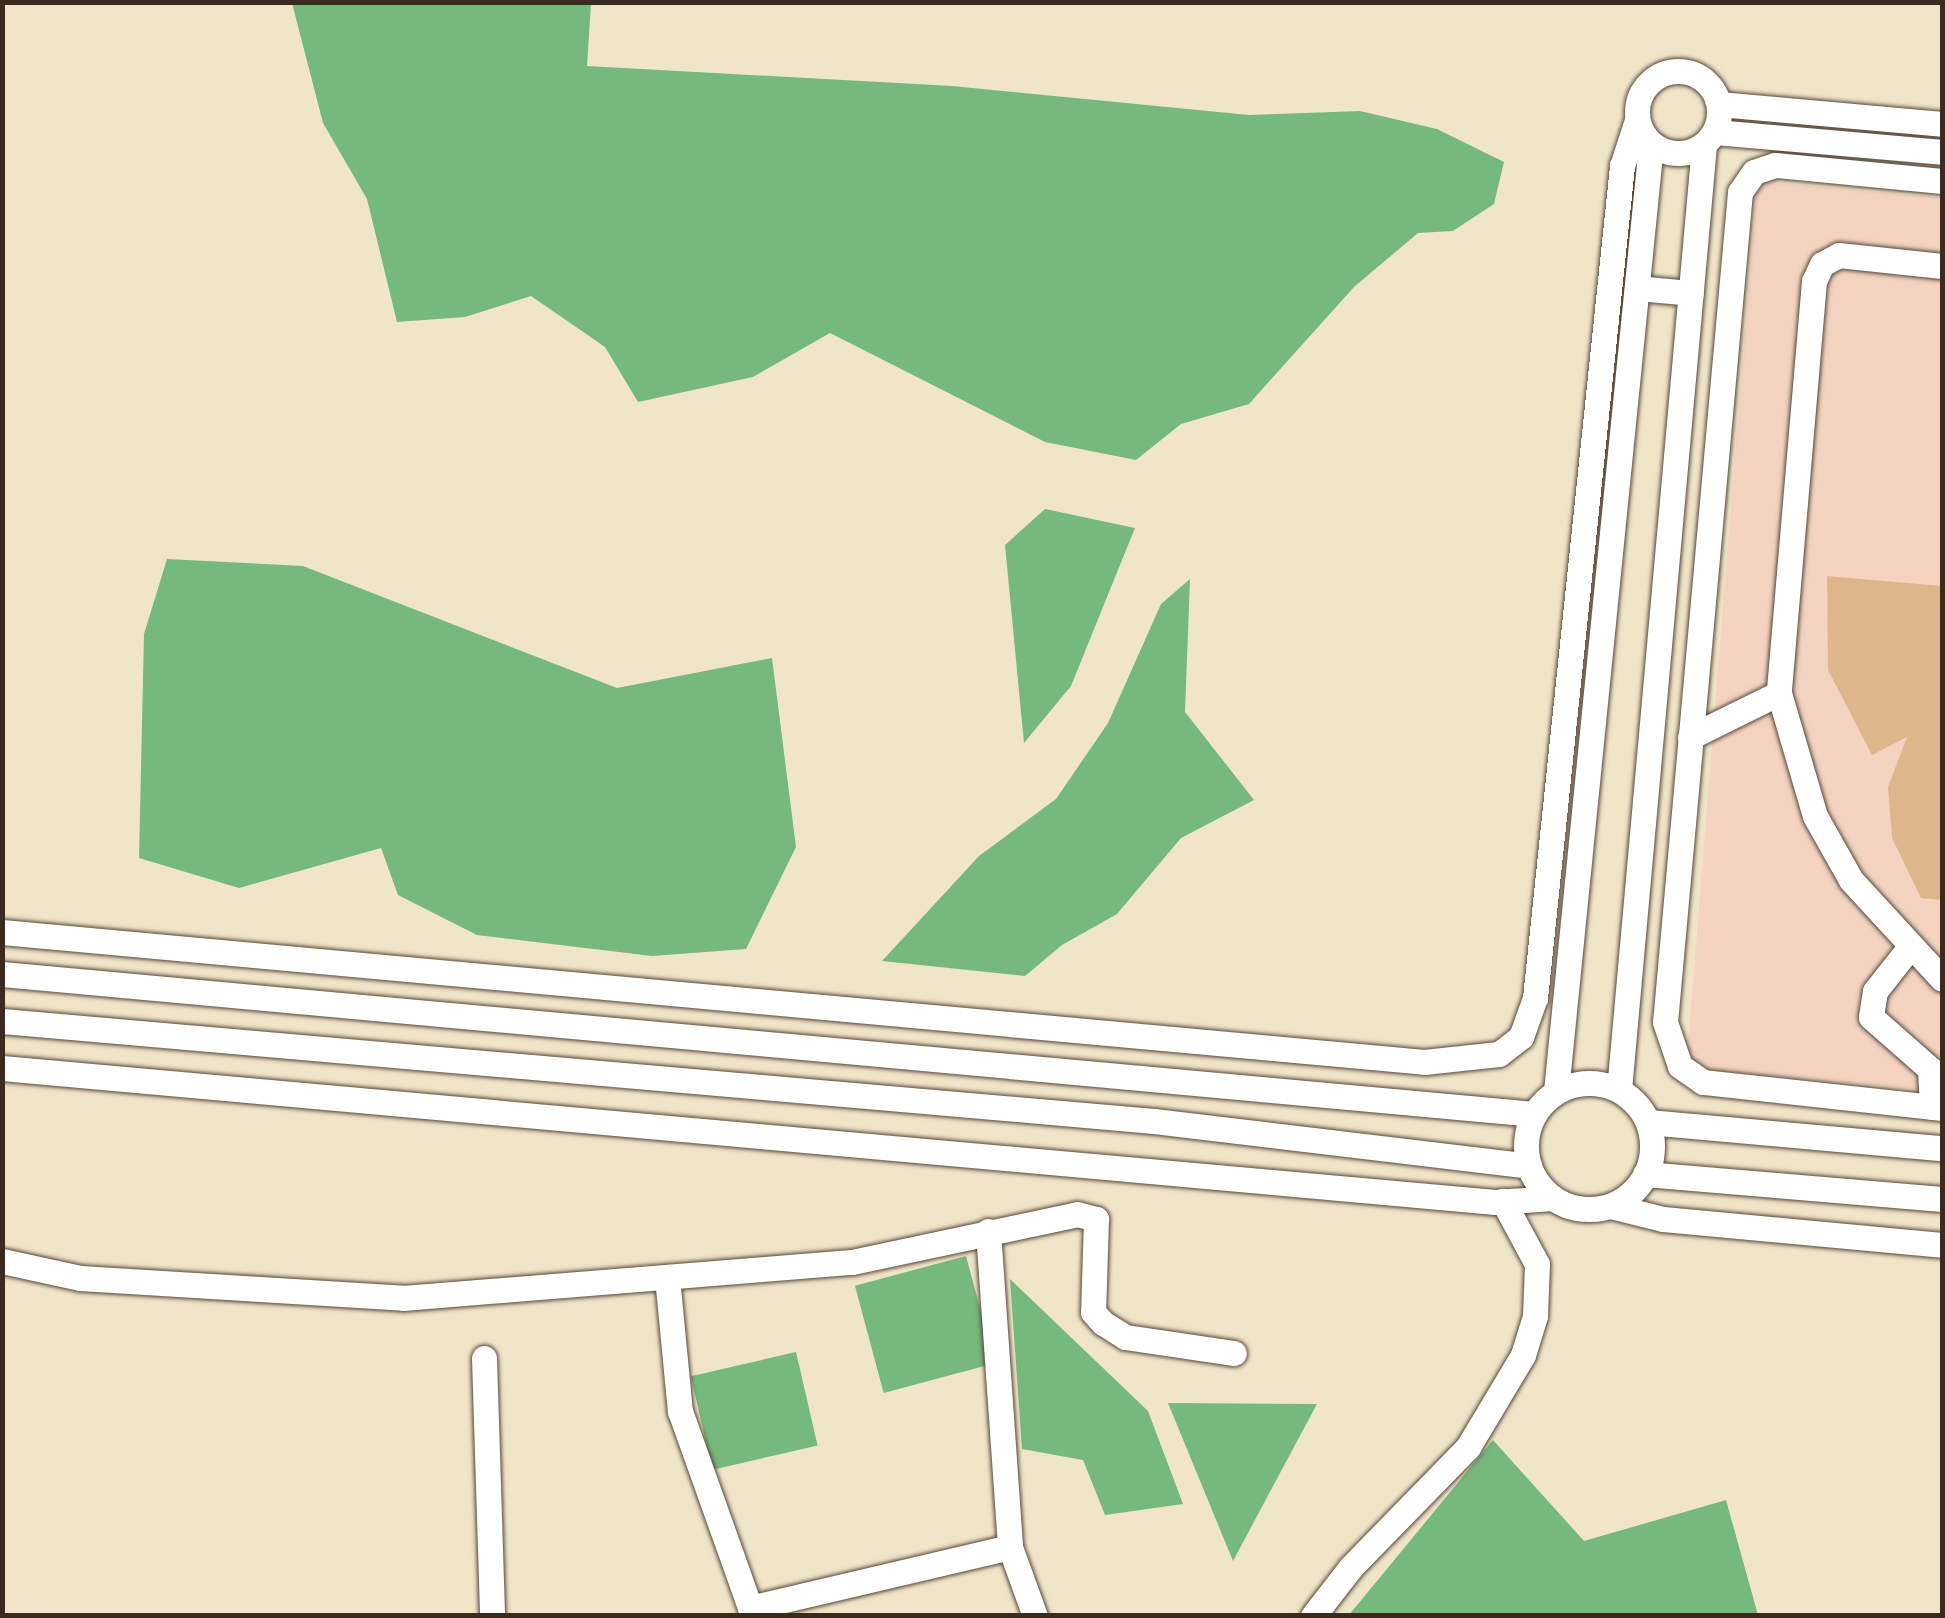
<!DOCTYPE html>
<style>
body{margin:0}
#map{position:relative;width:1945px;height:1618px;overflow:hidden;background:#f1e5c8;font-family:"Architects Daughter",sans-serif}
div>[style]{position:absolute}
.built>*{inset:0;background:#f4d3c1}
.forest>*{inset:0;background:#76b97c;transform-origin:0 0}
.building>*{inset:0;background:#ddb68c}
.roads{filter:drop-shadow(0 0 2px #564638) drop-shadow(0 0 2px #564638)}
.minor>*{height:25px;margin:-12.5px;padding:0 12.5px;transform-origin:12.5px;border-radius:12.5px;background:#fff}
.minor>.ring{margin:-12.5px;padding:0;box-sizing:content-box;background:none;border:25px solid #fff;border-radius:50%}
span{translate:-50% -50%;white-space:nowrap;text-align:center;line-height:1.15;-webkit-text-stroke:8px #fcf5e5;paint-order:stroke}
.frame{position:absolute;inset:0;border:5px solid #3b2a1e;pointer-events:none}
</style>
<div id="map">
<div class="built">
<div style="clip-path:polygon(1757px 181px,1942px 198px,1942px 1091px,1686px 1069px)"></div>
</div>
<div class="forest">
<div style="clip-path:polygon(292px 3px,591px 3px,587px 66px,952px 86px,1249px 115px,1360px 111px,1437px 129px,1504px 162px,1494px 204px,1453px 231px,1418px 233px,1354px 287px,1249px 404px,1181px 424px,1136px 460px,1045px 442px,830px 333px,753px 377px,638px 402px,605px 347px,531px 296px,465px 317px,397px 322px,367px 199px,323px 123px)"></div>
<div style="clip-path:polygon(1045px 509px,1135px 528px,1071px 686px,1024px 743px,1005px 545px)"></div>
<div style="clip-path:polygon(167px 559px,303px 566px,617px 688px,772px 658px,796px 847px,746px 949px,652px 956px,477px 935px,398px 895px,381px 848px,239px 888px,139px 858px,144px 634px)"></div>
<div style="clip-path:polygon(1190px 579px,1185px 712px,1254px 800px,1181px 838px,1117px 914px,1062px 945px,1025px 976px,882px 961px,979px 856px,1056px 799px,1108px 723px,1161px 604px)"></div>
<div style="left:966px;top:1256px;width:111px;height:115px;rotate:75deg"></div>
<div style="clip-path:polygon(1010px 1279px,1148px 1411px,1183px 1504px,1105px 1515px,1083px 1460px,1022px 1449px)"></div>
<div style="left:796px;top:1352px;width:96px;height:108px;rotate:77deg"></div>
<div style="clip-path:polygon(1168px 1403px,1317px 1404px,1233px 1561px)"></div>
<div style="clip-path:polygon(1493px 1440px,1584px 1541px,1726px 1500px,1758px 1615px,1349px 1615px)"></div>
</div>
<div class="building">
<div style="clip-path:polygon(1827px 576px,1942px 586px,1942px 900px,1921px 898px,1892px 838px,1888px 787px,1907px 737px,1872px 755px,1828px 670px)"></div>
</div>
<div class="roads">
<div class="minor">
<div class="ring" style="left:1637px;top:71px;width:57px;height:57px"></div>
<div style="left:1719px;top:104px;width:224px;rotate:5.1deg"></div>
<div style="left:1715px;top:132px;width:228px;rotate:5deg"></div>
<div style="left:1942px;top:181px;width:168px;rotate:-174.5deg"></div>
<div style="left:1775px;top:165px;width:22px;rotate:162deg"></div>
<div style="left:1754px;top:172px;width:24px;rotate:125deg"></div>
<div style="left:1740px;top:192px;width:833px;rotate:95.16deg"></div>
<div style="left:1665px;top:1022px;width:46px;rotate:71.2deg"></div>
<div style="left:1680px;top:1066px;width:28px;rotate:35deg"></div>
<div style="left:1703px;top:1082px;width:240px;rotate:6.2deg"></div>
<div style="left:1942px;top:266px;width:104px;rotate:-173.9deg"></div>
<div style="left:1839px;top:255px;width:19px;rotate:152deg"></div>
<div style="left:1822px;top:264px;width:19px;rotate:115deg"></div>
<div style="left:1814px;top:281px;width:413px;rotate:94.9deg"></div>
<div style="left:1779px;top:693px;width:128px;rotate:73.7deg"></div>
<div style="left:1815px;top:816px;width:73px;rotate:60.6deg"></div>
<div style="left:1851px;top:880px;width:134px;rotate:47.4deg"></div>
<div style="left:1637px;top:288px;width:54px;rotate:5.3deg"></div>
<div style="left:1690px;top:737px;width:99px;rotate:-26.3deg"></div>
<div style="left:2px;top:932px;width:1428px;rotate:5.22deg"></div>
<div style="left:1424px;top:1062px;width:75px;rotate:-6.1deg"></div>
<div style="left:1499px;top:1054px;width:28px;rotate:-38deg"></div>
<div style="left:1521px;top:1037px;width:41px;rotate:-70.3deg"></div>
<div style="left:1535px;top:998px;width:837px;rotate:-84.03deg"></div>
<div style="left:1622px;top:166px;width:48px;rotate:-71.9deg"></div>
<div style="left:1909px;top:948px;width:55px;rotate:128.3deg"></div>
<div style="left:1875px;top:991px;width:26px;rotate:99deg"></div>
<div style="left:1871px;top:1017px;width:79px;rotate:41.4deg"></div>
<div style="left:1930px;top:1069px;width:38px;rotate:87deg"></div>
<div style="left:2px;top:974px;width:1539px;rotate:5.22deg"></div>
<div style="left:2px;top:1021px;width:1156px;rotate:4.96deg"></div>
<div style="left:1154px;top:1121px;width:378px;rotate:6.8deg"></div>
<div style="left:2px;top:1068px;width:1499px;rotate:5.13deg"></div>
<div style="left:1495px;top:1202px;width:58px;rotate:-3.9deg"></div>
<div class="ring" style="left:1526px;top:1083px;width:101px;height:101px"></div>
<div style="left:1619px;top:1090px;width:949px;rotate:-84.86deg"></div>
<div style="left:1556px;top:1091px;width:952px;rotate:-84.27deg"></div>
<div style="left:1648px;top:1122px;width:295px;rotate:5.1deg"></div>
<div style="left:1645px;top:1174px;width:298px;rotate:4.8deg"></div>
<div style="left:1611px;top:1206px;width:54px;rotate:14deg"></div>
<div style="left:1663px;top:1219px;width:280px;rotate:5.3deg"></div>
<div style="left:988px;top:1231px;width:317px;rotate:86deg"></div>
<div style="left:2px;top:1261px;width:80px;rotate:12.3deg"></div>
<div style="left:80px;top:1278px;width:324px;rotate:3.5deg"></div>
<div style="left:403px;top:1298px;width:450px;rotate:-4.6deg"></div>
<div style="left:852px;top:1262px;width:230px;rotate:-12deg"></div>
<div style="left:1077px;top:1214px;width:20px;rotate:15deg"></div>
<div style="left:1096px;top:1219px;width:93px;rotate:91.8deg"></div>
<div style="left:1093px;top:1312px;width:15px;rotate:48deg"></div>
<div style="left:1103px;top:1323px;width:26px;rotate:32deg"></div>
<div style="left:1125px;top:1337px;width:110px;rotate:8.4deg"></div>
<div style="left:667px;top:1277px;width:135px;rotate:84.5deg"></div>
<div style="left:680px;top:1411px;width:209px;rotate:70.4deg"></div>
<div style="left:750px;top:1608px;width:267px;rotate:-13.2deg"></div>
<div style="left:1010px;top:1547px;width:73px;rotate:70.1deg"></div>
<div style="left:484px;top:1358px;width:258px;rotate:88.2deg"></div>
<div style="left:1313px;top:1616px;width:62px;rotate:-52.2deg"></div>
<div style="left:1351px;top:1567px;width:168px;rotate:-45.7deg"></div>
<div style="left:1468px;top:1447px;width:107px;rotate:-59.1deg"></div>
<div style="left:1523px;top:1355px;width:41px;rotate:-72.9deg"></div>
<div style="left:1535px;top:1316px;width:52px;rotate:-87.8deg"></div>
<div style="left:1537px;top:1264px;width:72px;rotate:-118.4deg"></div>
</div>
</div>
<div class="frame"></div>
</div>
